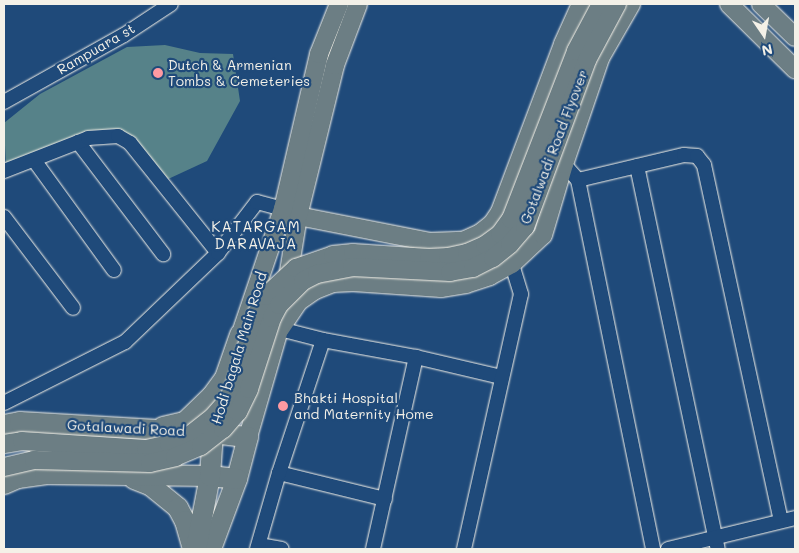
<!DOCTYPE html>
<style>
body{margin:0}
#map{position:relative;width:799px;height:553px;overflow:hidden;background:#1f4a7a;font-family:Mali,sans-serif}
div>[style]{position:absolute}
.green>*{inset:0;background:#568289}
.roads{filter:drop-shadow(0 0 1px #f4f1e8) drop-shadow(0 0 1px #f4f1e8)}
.minor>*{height:14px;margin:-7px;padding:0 7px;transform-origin:7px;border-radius:7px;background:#1f4a7a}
.major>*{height:18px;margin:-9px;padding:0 9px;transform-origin:9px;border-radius:9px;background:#6c7e84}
.highway>*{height:20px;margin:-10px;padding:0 10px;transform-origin:10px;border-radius:10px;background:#6c7e84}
.bridges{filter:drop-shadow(0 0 1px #f4f1e8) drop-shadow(0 0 1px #f4f1e8)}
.major-bridge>*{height:18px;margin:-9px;padding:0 9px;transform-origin:9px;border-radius:9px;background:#6c7e84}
.dots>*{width:14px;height:14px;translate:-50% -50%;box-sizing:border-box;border:2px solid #1f4a7a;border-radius:50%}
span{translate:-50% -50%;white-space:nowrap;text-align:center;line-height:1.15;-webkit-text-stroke:4.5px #1f4a7a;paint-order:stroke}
.street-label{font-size:14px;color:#f4f1e8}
.poi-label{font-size:14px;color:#f4f1e8}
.left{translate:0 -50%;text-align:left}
.neighbourhood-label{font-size:15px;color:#f4f1e8;letter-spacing:1px}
.frame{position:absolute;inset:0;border:5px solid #f4f1e8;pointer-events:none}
.north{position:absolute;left:739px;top:10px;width:50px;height:50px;-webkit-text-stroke:4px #1f4a7a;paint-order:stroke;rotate:168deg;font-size:14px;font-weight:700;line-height:20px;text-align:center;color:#f4f1e8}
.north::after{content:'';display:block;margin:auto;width:18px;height:22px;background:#f4f1e8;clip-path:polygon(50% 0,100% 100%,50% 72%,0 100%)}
</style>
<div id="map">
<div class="green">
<div style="clip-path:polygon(165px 45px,200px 53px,233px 54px,240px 101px,207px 161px,166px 180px,119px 133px,6px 168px,4px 123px,40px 94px,127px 47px)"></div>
</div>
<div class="roads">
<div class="minor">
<div style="left:4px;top:102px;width:137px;rotate:-29.2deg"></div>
<div style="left:124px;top:35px;width:56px;rotate:-33.4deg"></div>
<div style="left:78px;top:142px;width:141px;rotate:52.8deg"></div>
<div style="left:34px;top:160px;width:136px;rotate:54deg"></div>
<div style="left:564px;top:164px;width:21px;rotate:49deg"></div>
<div style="left:578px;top:180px;width:377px;rotate:78.5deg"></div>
<div style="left:637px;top:166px;width:391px;rotate:78.1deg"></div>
<div style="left:4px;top:171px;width:90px;rotate:-21.4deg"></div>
<div style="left:88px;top:138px;width:30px;rotate:-4deg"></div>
<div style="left:118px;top:136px;width:14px;rotate:30deg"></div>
<div style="left:130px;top:143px;width:141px;rotate:51.3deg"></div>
<div style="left:578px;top:180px;width:109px;rotate:-13.3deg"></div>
<div style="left:684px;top:155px;width:13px;rotate:4deg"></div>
<div style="left:697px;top:156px;width:11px;rotate:52deg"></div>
<div style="left:704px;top:165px;width:364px;rotate:77.8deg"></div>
<div style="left:4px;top:217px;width:114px;rotate:52.8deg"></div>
<div style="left:280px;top:329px;width:44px;rotate:14.3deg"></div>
<div style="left:323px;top:340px;width:95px;rotate:10.4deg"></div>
<div style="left:416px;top:357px;width:87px;rotate:13.2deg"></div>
<div style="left:4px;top:403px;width:136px;rotate:-26.8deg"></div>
<div style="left:125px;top:342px;width:129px;rotate:-43.7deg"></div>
<div style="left:218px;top:253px;width:64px;rotate:-52.6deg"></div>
<div style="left:257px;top:202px;width:27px;rotate:15deg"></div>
<div style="left:279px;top:473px;width:109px;rotate:13.8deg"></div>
<div style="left:259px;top:545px;width:23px;rotate:10deg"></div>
<div style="left:257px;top:549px;width:79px;rotate:-73.9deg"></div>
<div style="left:279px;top:473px;width:140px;rotate:-71.7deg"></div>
<div style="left:373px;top:549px;width:197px;rotate:-77.4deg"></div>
<div style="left:464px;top:549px;width:261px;rotate:-77.4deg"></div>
<div style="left:521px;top:294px;width:31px;rotate:-107deg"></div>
<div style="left:512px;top:264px;width:9px;rotate:-126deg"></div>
<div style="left:668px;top:549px;width:131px;rotate:-13.7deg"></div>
</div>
<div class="major">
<div style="left:729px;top:4px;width:93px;rotate:44.6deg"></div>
<div style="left:761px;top:4px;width:47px;rotate:44.1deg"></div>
<div style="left:283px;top:209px;width:17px;rotate:25deg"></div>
<div style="left:298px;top:216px;width:135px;rotate:11.1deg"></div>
<div style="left:430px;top:242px;width:33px;rotate:-2deg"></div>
<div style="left:463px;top:241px;width:17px;rotate:-24deg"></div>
<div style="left:479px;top:234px;width:16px;rotate:-38deg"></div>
<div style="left:492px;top:224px;width:14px;rotate:-56deg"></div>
<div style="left:500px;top:212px;width:179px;rotate:-69.4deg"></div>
<div style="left:563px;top:44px;width:44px;rotate:-65.8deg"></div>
<div style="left:287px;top:284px;width:69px;rotate:-80.8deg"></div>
<div style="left:298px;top:216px;width:155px;rotate:-76.2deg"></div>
<div style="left:335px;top:65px;width:65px;rotate:-69.3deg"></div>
<div style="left:280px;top:329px;width:32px;rotate:-56deg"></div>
<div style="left:298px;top:302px;width:21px;rotate:-35deg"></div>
<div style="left:315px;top:290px;width:19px;rotate:-21deg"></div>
<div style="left:333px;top:283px;width:20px;rotate:-3deg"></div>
<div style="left:353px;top:282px;width:88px;rotate:3.9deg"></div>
<div style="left:441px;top:288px;width:25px;rotate:-9deg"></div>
<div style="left:466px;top:284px;width:25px;rotate:-18deg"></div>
<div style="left:490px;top:276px;width:25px;rotate:-29deg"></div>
<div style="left:512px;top:264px;width:42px;rotate:-43.1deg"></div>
<div style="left:543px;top:235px;width:74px;rotate:-73.5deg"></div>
<div style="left:564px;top:164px;width:112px;rotate:-71.2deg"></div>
<div style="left:600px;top:58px;width:62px;rotate:-60.1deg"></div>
<div style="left:236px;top:348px;width:147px;rotate:-71.3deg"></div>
<div style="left:283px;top:209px;width:159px;rotate:-76.9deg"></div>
<div style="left:319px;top:54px;width:54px;rotate:-68.2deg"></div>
<div style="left:248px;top:437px;width:123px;rotate:-73.9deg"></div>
</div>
<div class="highway">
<div style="left:4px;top:425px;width:16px;rotate:-11deg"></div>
<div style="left:20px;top:422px;width:193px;rotate:3.3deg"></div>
<div style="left:213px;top:433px;width:35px;rotate:7deg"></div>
<div style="left:248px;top:437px;width:43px;rotate:104.7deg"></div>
<div style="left:237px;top:479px;width:75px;rotate:110.4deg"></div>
<div style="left:163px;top:427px;width:23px;rotate:-13deg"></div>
<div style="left:185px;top:422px;width:37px;rotate:-44deg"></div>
<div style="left:212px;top:396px;width:22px;rotate:-54deg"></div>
<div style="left:225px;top:378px;width:46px;rotate:-70.8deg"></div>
<div style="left:134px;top:479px;width:17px;rotate:21deg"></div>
<div style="left:150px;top:485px;width:36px;rotate:39deg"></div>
<div style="left:178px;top:508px;width:15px;rotate:62deg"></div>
<div style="left:185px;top:521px;width:29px;rotate:74deg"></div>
<div style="left:4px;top:484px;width:15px;rotate:-23deg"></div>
<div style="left:18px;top:478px;width:27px;rotate:-8deg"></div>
<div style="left:45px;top:474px;width:165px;rotate:0.7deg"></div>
<div style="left:210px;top:476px;width:27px;rotate:6deg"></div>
<div style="left:196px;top:549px;width:74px;rotate:-79.1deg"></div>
<div style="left:210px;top:476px;width:43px;rotate:-86deg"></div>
</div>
</div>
<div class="bridges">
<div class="major-bridge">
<div style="left:4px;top:444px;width:18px;rotate:-9deg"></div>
<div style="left:22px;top:441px;width:124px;rotate:3.7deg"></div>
<div style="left:146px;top:449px;width:24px;rotate:-12deg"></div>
<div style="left:169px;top:444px;width:23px;rotate:-23deg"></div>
<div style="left:190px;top:435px;width:29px;rotate:-38deg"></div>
<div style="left:213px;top:417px;width:23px;rotate:-49deg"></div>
<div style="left:228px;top:400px;width:20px;rotate:-66deg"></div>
<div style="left:236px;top:382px;width:72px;rotate:-73.1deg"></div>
<div style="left:257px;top:313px;width:19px;rotate:-62deg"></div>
<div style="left:266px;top:296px;width:41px;rotate:-43deg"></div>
<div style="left:296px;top:268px;width:39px;rotate:-19deg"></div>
<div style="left:333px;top:255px;width:20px;rotate:-6deg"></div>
<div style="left:353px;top:253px;width:76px;rotate:3.8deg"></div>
<div style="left:429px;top:258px;width:19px;rotate:-3deg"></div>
<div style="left:448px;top:257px;width:19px;rotate:-12deg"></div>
<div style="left:467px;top:253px;width:20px;rotate:-24deg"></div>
<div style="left:485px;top:245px;width:19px;rotate:-36deg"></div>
<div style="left:500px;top:234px;width:19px;rotate:-54deg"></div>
<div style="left:511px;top:219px;width:180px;rotate:-68.8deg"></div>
<div style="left:576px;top:51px;width:53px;rotate:-62deg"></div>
<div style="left:4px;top:467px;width:31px;rotate:-13deg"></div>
<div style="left:34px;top:460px;width:116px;rotate:1.5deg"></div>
<div style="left:150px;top:463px;width:26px;rotate:-13deg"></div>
<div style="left:175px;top:457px;width:28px;rotate:-23deg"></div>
<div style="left:201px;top:446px;width:28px;rotate:-38deg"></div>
<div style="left:223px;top:429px;width:23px;rotate:-49deg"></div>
<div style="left:238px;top:412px;width:25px;rotate:-64deg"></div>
<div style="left:249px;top:389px;width:75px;rotate:-72.1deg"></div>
<div style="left:272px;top:318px;width:15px;rotate:-62deg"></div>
<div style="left:279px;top:305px;width:34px;rotate:-45deg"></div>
<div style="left:303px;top:281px;width:16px;rotate:-27deg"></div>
<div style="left:317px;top:274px;width:36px;rotate:-11deg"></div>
<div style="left:352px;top:267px;width:98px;rotate:2.9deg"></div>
<div style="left:450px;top:272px;width:23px;rotate:-10deg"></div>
<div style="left:473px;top:268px;width:22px;rotate:-27deg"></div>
<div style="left:493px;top:258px;width:22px;rotate:-39deg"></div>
<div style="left:510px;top:244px;width:23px;rotate:-49deg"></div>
<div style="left:525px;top:227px;width:178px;rotate:-69.6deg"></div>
<div style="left:587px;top:60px;width:64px;rotate:-61.8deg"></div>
</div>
</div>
<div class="dots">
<div style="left:158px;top:73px;background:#ff9aa2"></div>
<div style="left:283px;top:406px;background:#ff9aa2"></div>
</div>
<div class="street-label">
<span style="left:96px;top:49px;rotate:-30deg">Rampuara st</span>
<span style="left:554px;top:147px;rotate:-69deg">Gotalwadi Road Flyover</span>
<span style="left:239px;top:348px;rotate:-73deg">Hodi bagala Main Road</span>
<span style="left:126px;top:428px;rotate:3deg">Gotalawadi Road</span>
</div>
<div class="poi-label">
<span class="left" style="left:168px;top:73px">Dutch &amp; Armenian<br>Tombs &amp; Cemeteries</span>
<span class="left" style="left:294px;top:406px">Bhakti Hospital<br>and Maternity Home</span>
</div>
<div class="neighbourhood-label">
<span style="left:256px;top:235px">KATARGAM<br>DARAVAJA</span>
</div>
<div class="frame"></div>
<div class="north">N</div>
</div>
